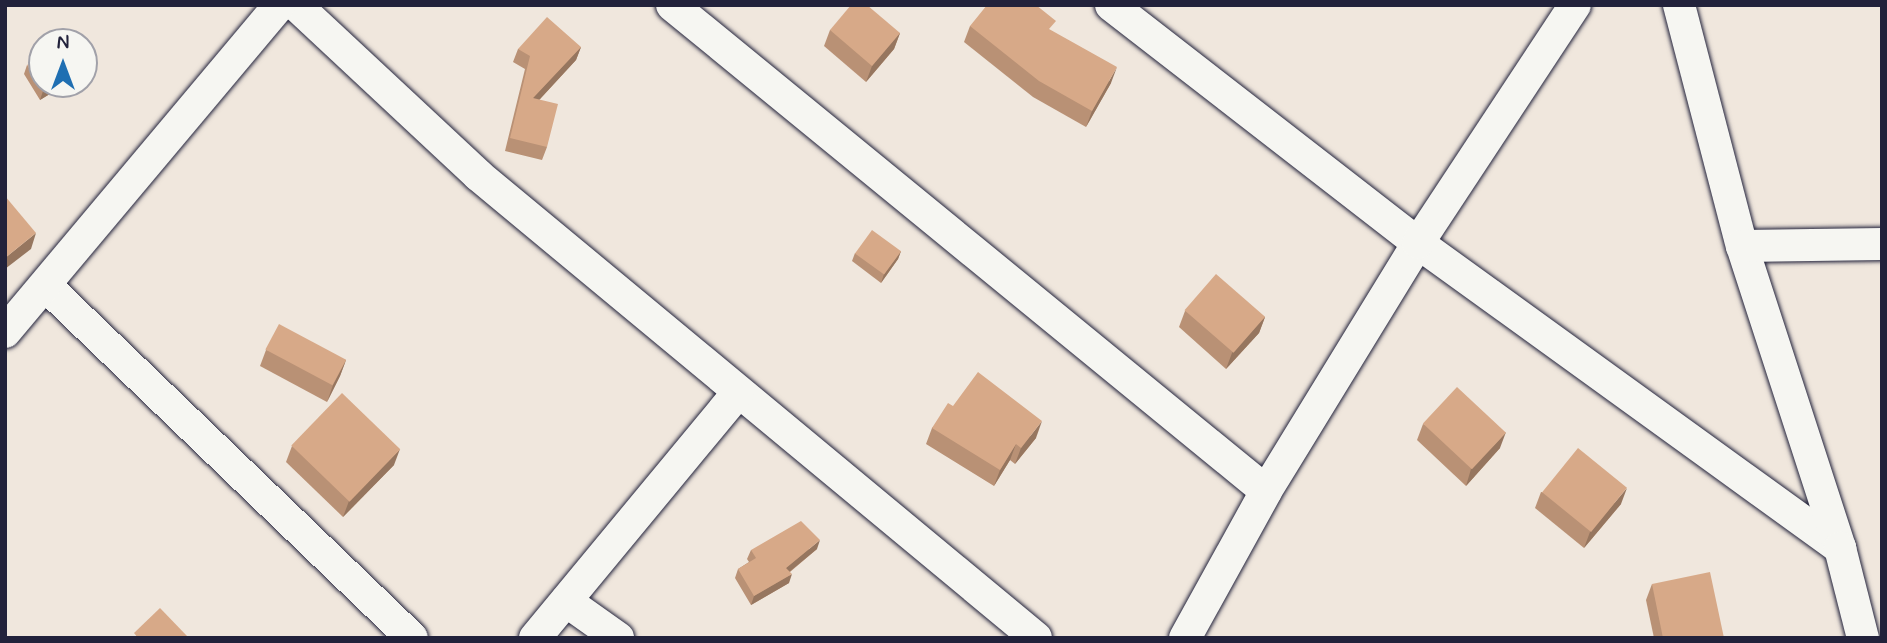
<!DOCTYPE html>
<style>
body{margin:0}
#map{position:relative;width:1887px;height:643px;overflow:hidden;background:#f0e7dd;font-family:Mynerve,sans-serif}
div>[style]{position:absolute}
.roads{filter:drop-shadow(0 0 2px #22223b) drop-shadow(0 0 2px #22223b)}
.minor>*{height:32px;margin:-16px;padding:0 16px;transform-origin:16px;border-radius:16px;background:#f6f6f2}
.wall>*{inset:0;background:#b99175}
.shaded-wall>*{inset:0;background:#96765f}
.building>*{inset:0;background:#d7a988;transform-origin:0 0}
span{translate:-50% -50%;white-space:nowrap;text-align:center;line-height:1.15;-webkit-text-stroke:5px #f6f6f2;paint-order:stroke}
.frame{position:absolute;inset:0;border:7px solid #22223b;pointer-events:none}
.north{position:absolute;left:28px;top:28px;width:70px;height:70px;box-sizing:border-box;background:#f6f6f2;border:2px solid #a1a1a9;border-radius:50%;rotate:0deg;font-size:19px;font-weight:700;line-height:28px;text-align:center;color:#22223b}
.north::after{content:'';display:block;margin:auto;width:24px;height:32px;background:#1f6fb2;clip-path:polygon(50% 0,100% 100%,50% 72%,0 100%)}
</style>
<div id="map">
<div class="roads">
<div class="minor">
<div style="left:296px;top:5px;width:249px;rotate:43deg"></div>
<div style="left:478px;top:175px;width:725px;rotate:39.68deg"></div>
<div style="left:672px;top:5px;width:767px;rotate:39.29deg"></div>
<div style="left:1111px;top:5px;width:388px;rotate:37.8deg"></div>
<div style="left:1418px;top:243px;width:521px;rotate:35.86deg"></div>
<div style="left:1679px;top:5px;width:249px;rotate:75.4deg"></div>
<div style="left:1742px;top:246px;width:318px;rotate:72deg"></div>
<div style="left:1840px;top:548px;width:93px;rotate:75.7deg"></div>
<div style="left:1742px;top:246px;width:140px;rotate:-0.8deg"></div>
<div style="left:45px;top:285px;width:509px;rotate:43.89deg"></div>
<div style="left:5px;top:332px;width:427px;rotate:-50deg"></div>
<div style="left:566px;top:601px;width:64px;rotate:35.4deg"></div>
<div style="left:535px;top:638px;width:318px;rotate:-50.4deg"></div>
<div style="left:1185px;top:638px;width:168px;rotate:-61.1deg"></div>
<div style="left:1266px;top:491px;width:291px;rotate:-58.5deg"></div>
<div style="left:1418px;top:243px;width:285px;rotate:-56.6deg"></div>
</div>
</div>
<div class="wall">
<div style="clip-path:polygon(970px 26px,1052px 31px,1111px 83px,1086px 127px,1033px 97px,964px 42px)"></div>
<div style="clip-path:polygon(830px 30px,900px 33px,894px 49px,866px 82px,824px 46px)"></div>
<div style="clip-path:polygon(581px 47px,576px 60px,539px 100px,547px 147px,542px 160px,505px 151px,525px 69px,513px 62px,518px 49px)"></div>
<div style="clip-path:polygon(27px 65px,42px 84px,66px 84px,40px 100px,24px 74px)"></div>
<div style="clip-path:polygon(901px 251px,898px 259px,881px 283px,852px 261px,855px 253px)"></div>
<div style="clip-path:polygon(1185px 311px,1265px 317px,1259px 333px,1226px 369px,1179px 327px)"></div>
<div style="clip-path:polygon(266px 350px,346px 360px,340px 376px,327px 402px,260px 366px)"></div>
<div style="clip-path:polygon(953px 406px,1036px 438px,1015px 464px,1010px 460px,994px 486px,926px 444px,932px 428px)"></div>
<div style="clip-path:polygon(1423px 424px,1500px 448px,1466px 486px,1417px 440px)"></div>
<div style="clip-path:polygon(292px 446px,394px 465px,343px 517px,286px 462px)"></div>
<div style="clip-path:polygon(1541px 492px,1621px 504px,1584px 548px,1535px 508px)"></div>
<div style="clip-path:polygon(817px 549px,790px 572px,789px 583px,751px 605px,735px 578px,738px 569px,749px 562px,747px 559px,751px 550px)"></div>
<div style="clip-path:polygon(1652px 584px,1724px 638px,1654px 638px,1646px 600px)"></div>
</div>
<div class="shaded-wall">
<div style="clip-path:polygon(900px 33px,894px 49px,866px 82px,872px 66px)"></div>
<div style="clip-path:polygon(581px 47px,576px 60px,529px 111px,533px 98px)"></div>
<div style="clip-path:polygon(1117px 67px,1111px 83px,1086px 127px,1092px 111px)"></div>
<div style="clip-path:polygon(55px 84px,66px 84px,40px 100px,43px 91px)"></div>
<div style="clip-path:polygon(36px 233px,31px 249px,5px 269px,5px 258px)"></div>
<div style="clip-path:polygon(901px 251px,898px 259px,881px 283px,884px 274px)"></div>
<div style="clip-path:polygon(1265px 317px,1259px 333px,1226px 369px,1232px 353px)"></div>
<div style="clip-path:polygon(346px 360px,340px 376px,327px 402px,333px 385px)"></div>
<div style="clip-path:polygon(1042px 421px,1036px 438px,1015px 464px,1021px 448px)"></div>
<div style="clip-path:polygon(1506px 432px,1500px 448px,1466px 486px,1471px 469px)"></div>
<div style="clip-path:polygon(1016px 444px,1010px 460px,994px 486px,1000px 470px)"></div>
<div style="clip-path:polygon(400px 449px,394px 465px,343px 517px,349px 501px)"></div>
<div style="clip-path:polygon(1627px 488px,1621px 504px,1584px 548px,1590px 532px)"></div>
<div style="clip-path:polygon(820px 540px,817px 549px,783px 577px,786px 568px)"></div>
<div style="clip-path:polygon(792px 574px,789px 583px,751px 605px,754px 596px)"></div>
</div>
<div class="building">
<div style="clip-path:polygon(851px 5px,867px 5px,900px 33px,872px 66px,830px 30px)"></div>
<div style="clip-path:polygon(987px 5px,1036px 5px,1056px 21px,1049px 29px,1117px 67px,1092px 111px,1039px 81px,970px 26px)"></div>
<div style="clip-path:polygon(547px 17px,581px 47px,533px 98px,558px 104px,547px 147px,510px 138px,530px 56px,518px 49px)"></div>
<div style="clip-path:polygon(42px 56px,42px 84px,55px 84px,43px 91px,27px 65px)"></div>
<div style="clip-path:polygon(5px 196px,36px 233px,5px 258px)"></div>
<div style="left:872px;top:230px;width:36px;height:29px;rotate:36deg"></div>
<div style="left:1216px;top:274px;width:65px;height:48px;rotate:41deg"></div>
<div style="left:279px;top:324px;width:76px;height:29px;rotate:28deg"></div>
<div style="clip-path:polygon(978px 372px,1042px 421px,1021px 448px,1016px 444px,1000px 470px,932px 428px,948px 403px,953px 406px)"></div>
<div style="left:1457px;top:387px;width:67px;height:50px;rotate:43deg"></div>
<div style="left:342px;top:393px;width:81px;height:73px;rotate:44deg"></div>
<div style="left:1578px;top:448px;width:63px;height:57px;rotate:39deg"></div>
<div style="clip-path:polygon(801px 521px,820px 540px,786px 568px,792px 574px,754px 596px,738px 569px,756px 558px,751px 550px)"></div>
<div style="clip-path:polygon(1710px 572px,1724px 638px,1663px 638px,1652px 584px)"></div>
<div style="clip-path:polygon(160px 608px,187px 636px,185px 638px,138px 638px,134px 633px)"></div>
</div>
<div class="frame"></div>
<div class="north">N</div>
</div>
